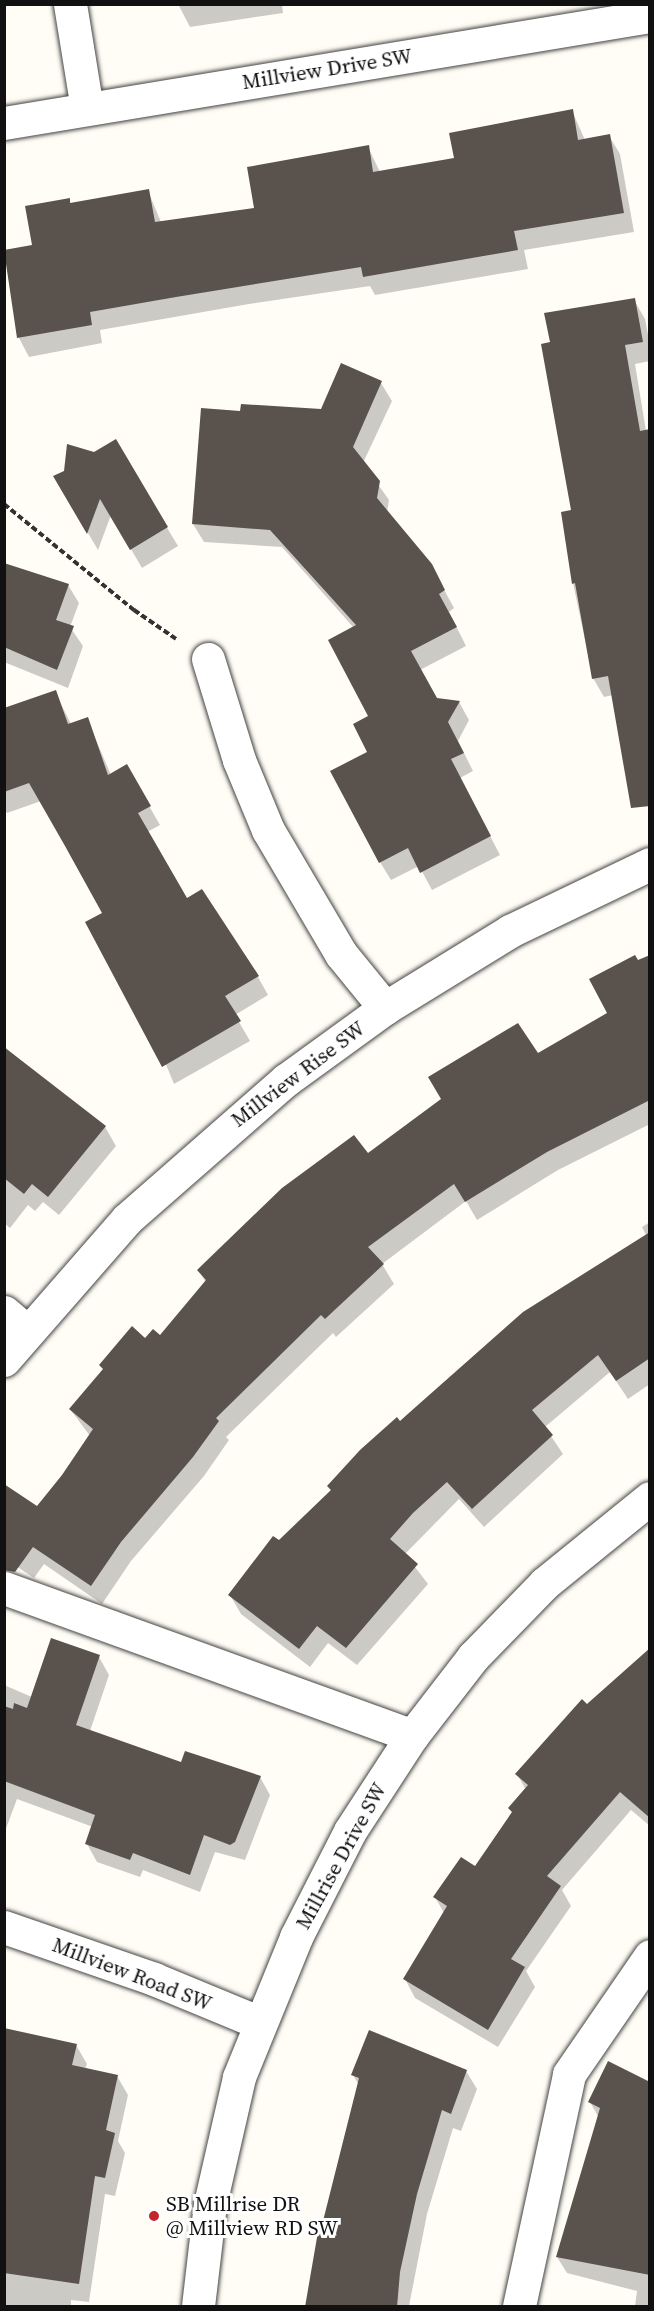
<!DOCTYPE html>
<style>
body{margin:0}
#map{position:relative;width:654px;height:2311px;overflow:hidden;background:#fffdf5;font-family:"Source Serif 4",serif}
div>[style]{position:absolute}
.shadow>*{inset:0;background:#0003}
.building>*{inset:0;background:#5a524d}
.path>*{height:4px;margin-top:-2px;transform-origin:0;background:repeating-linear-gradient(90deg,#333 0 6px,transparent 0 9px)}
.roads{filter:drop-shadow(0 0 2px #444) drop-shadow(0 0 2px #444)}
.minor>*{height:33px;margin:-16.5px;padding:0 16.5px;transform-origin:16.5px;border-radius:16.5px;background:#fff}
.dots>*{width:16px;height:16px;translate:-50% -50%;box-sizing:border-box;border:3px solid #fff;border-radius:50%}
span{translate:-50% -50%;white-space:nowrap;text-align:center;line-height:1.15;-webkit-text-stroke:6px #fff;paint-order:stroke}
.street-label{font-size:21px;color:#111}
.poi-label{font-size:21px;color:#111}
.left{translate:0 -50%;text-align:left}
.frame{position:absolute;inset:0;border:6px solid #111;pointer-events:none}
</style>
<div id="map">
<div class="shadow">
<div style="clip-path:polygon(178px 4px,282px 4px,283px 13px,190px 27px)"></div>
<div style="clip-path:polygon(572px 111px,585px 140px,609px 136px,620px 154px,634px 232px,524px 250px,528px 269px,375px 295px,370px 286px,249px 304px,100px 330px,102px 343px,29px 357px,19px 338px,4px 252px,34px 247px,69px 200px,71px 204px,148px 191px,161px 222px,256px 209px,368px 147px,380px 172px,455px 159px)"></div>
<div style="clip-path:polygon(634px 300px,645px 319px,650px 345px,650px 361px,635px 364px,646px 431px,613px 695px,604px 697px,593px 678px,573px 583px,573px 512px,552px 343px)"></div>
<div style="clip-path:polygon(381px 383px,392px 401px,363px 463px,389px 500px,387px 513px,441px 584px,454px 608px,449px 612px,466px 646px,420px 670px,436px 699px,459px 702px,469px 720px,458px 741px,473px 771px,460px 778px,500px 855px,432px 890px,419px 866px,391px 880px,380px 862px,369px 753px,370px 717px,354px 628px,282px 547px,204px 542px,193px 524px,242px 412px,322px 411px)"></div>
<div style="clip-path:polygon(115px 441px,178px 546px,142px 568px,111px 515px,98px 550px,55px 477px)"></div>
<div style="clip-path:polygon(4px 564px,68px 585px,79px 603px,70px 627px,83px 646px,68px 688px,4px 662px)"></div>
<div style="clip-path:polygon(55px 692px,71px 724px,87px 719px,111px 775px,126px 766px,160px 825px,147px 832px,186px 900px,258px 977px,268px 995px,235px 1015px,250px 1041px,174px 1084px,104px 913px,41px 801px,7px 813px,4px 809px,4px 710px)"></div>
<div style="clip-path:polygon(650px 957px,650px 1124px,558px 1170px,477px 1220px,466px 1201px,382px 1264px,394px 1284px,336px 1337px,333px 1333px,226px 1437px,229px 1440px,204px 1476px,131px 1561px,102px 1604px,44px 1564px,34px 1578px,4px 1558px,90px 1436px,70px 1409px,145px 1340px,160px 1337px,206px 1283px,199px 1271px,367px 1155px,609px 1013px,637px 962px)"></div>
<div style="clip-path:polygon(4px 1047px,105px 1127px,116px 1146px,59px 1215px,43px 1202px,35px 1211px,28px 1205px,10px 1228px,4px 1223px)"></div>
<div style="clip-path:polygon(650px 1222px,650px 1384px,628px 1399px,610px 1372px,545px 1427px,563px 1454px,484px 1527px,459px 1499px,405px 1554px,428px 1584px,357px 1665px,328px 1643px,310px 1667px,241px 1614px,230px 1595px,331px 1491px,328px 1486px,400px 1423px,646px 1235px,642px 1227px)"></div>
<div style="clip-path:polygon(650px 1650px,650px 1826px,631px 1810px,562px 1890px,571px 1906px,526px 1971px,535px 1987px,498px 2047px,415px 1998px,405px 1979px,444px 1913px,435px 1897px,475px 1869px,513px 1814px,510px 1808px,526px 1790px,517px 1774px)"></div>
<div style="clip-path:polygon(99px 1657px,109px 1675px,90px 1731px,182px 1764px,260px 1777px,270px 1795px,245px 1860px,215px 1852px,200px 1892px,143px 1870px,140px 1877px,97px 1862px,87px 1844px,93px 1827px,17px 1799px,4px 1834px,4px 1685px,32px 1697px)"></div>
<div style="clip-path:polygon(76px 2045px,87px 2064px,85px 2069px,117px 2076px,128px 2095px,118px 2141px,125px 2153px,115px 2196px,105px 2194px,89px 2302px,71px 2300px,71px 2306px,4px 2306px,4px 2134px)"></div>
<div style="clip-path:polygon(466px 2071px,477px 2089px,461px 2131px,453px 2128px,427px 2214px,409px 2306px,306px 2306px,321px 2222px,324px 2223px,359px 2085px,353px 2075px)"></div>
<div style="clip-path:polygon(650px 2084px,650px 2306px,635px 2306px,637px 2291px,567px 2273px,557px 2257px,599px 2118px,590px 2102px)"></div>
</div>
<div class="building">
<div style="clip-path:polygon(573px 109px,578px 140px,610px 134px,624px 213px,514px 231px,518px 250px,363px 277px,361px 267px,176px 297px,90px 312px,92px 325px,17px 338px,4px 250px,32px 245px,25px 206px,70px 198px,70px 203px,149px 189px,155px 222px,254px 208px,247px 167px,369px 145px,373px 172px,454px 158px,449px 133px)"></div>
<div style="clip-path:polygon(635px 298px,643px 342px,625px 345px,640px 431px,650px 429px,650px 806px,631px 808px,608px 676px,592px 679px,575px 583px,572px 584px,561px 512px,571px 510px,541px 344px,550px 342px,544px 313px)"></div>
<div style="clip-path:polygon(341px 363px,382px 381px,353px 447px,380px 481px,377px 498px,432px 564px,445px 590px,439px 594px,457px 627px,411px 651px,437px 698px,460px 701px,448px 722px,464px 753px,451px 759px,491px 836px,420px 873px,408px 848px,379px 863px,330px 771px,367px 752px,353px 724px,368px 716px,328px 640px,356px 625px,270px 530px,192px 524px,201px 408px,240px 411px,241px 404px,321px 409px)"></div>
<div style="clip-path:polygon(116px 439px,168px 527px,130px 550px,100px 499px,87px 534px,53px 476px,64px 471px,67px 444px,94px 452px)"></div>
<div style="clip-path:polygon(4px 563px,69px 584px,56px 620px,74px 626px,57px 670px,4px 647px)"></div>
<div style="clip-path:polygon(56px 690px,68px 724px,88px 717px,108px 775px,127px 764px,151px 806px,138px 813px,187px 898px,202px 889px,259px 976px,225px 996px,241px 1021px,162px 1067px,85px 922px,102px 913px,65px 846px,29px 783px,4px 792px,4px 708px)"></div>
<div style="clip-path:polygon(635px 955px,638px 960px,650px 955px,650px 1100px,547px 1152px,465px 1202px,454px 1184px,368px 1247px,384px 1264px,325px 1319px,321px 1315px,216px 1418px,219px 1421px,193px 1457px,121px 1542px,91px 1586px,33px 1547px,15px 1572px,4px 1570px,4px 1484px,37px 1506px,62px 1475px,93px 1429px,69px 1409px,103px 1369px,99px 1365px,132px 1326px,145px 1338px,153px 1329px,160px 1335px,206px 1280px,197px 1270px,282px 1188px,354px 1135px,368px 1153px,441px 1099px,428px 1077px,518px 1023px,538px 1053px,607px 1013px,589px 979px)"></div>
<div style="clip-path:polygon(4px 1047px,106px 1126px,48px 1197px,32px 1184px,24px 1194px,4px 1178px)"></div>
<div style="clip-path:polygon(650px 1232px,650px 1358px,616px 1381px,598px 1355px,532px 1410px,553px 1435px,472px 1509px,447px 1482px,413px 1513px,390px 1539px,418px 1564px,346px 1648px,317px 1626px,299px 1649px,228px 1595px,273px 1536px,279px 1540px,331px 1490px,327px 1486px,360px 1450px,397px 1417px,400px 1421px,410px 1412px,523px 1312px)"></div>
<div style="clip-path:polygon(51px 1638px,100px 1655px,76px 1725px,181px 1762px,185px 1751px,261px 1776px,235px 1842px,230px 1845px,204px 1835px,190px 1875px,133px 1853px,130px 1860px,85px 1844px,95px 1815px,4px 1781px,4px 1706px,13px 1709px,14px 1703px,27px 1708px)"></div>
<div style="clip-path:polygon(650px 1648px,650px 1818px,620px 1792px,547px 1876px,561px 1886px,511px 1959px,525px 1967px,488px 2030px,403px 1979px,447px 1906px,433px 1897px,461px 1857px,475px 1866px,512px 1812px,508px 1808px,528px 1785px,515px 1774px,582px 1699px,587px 1704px)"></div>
<div style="clip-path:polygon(4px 2028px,77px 2044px,72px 2065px,118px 2075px,106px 2130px,115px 2133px,105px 2178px,95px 2176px,79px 2284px,4px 2273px)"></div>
<div style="clip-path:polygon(369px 2030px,467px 2070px,451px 2114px,442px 2110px,417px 2194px,400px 2272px,397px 2307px,305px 2307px,320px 2220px,323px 2221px,359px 2078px,351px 2075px)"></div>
<div style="clip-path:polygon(608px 2061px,650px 2082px,650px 2275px,556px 2257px,600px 2108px,588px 2102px)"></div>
</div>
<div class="path">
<div style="left:4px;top:504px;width:168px;rotate:39.2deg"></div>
<div style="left:134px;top:610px;width:51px;rotate:34.6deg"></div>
</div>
<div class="roads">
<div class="minor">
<div style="left:70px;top:4px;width:106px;rotate:80.8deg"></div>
<div style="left:4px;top:123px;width:655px;rotate:-9.4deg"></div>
<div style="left:208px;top:659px;width:106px;rotate:72.9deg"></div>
<div style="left:239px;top:760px;width:76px;rotate:67.5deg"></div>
<div style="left:268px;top:830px;width:144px;rotate:59.5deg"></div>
<div style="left:341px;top:954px;width:70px;rotate:50.8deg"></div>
<div style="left:4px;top:1312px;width:30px;rotate:40deg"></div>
<div style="left:4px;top:1360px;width:187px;rotate:-48.9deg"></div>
<div style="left:127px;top:1219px;width:211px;rotate:-41.2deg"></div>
<div style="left:286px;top:1080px;width:122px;rotate:-36deg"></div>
<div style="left:385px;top:1008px;width:147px;rotate:-31.6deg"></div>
<div style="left:510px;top:931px;width:155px;rotate:-25.6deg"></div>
<div style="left:4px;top:1588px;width:434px;rotate:19.9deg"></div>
<div style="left:4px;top:1927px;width:159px;rotate:19.1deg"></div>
<div style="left:154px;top:1979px;width:115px;rotate:22.5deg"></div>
<div style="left:198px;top:2306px;width:103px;rotate:-83.3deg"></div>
<div style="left:210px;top:2204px;width:130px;rotate:-77.1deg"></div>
<div style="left:239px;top:2077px;width:151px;rotate:-67.8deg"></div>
<div style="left:296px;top:1937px;width:119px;rotate:-63deg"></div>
<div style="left:350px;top:1831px;width:113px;rotate:-56.9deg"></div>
<div style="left:412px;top:1736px;width:100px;rotate:-52.3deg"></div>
<div style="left:473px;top:1657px;width:103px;rotate:-45.8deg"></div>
<div style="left:545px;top:1583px;width:135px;rotate:-39deg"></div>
<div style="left:519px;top:2306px;width:237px;rotate:-77.8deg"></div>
<div style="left:569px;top:2074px;width:143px;rotate:-55.5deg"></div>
</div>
</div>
<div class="dots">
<div style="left:154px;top:2216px;background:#c4262e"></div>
</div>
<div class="street-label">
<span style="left:327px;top:69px;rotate:-9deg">Millview Drive SW</span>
<span style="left:298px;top:1074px;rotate:-37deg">Millview Rise SW</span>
<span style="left:341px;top:1856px;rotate:-61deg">Millrise Drive SW</span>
<span style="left:132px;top:1974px;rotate:21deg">Millview Road SW</span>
</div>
<div class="poi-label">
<span class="left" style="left:166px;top:2216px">SB Millrise DR<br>@ Millview RD SW</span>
</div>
<div class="frame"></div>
</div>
